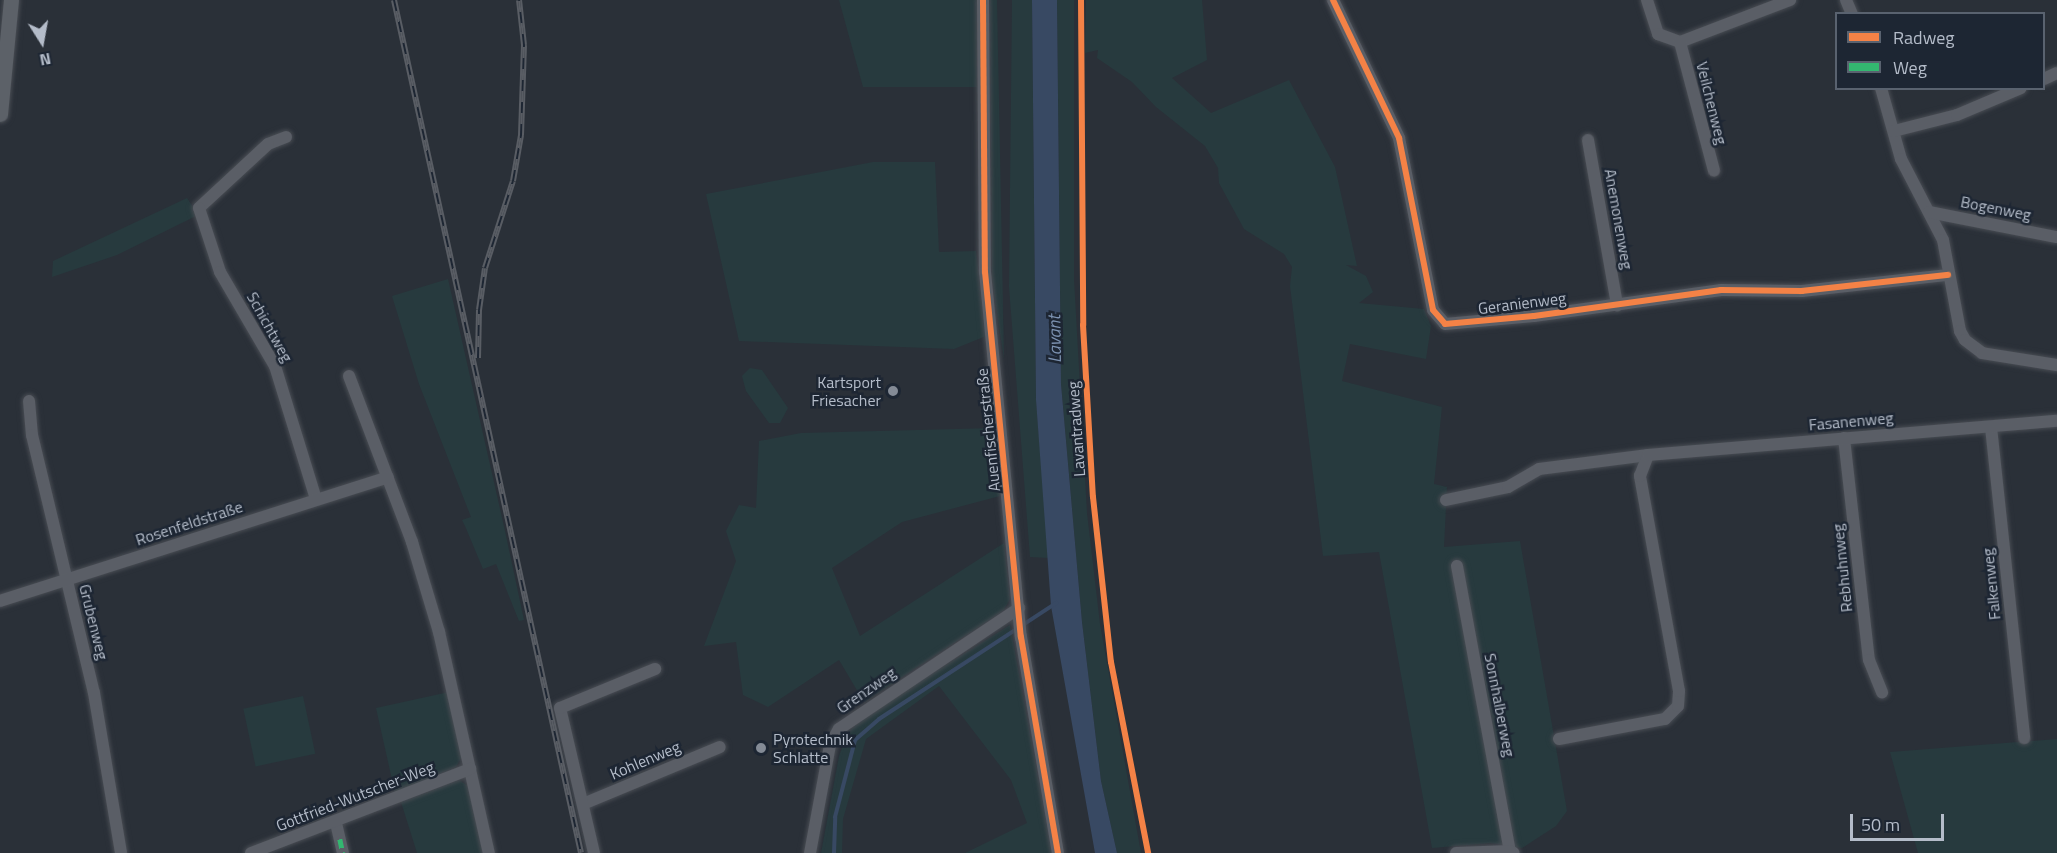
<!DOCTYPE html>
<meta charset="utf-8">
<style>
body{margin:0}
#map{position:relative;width:2057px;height:853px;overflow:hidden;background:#2a3038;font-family:"Titillium Web",sans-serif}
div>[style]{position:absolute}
.green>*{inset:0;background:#273a3e;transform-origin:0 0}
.water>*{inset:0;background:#384963}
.stream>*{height:4px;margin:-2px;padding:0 2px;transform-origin:2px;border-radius:2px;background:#384963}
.roads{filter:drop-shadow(0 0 2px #484c53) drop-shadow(0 0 2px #484c53)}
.minor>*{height:12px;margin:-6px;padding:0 6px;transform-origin:6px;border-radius:6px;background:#5a5e66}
.major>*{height:15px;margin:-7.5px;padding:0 7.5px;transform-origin:7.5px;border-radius:7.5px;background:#5c6168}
.rail>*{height:6px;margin-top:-3px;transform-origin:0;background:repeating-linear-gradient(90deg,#1d2633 0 11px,#595d64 0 22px);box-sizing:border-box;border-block:2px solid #595d64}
.quiet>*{height:4.5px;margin-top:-2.25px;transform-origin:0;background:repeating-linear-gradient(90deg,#33b770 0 9px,transparent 0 13.5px)}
.cycleway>*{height:6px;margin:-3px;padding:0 3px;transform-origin:3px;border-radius:3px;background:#f48246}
.dots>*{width:16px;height:16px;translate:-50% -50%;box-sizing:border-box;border:3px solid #1d2633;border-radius:50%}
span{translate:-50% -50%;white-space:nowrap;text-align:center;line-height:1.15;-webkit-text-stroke:5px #1d2633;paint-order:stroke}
.street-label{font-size:16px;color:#b4bcc9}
.poi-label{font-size:16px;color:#b4bcc9}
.right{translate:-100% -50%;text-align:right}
.left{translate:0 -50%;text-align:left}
.water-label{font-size:18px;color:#7c92b1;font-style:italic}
.legend{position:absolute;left:1835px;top:12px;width:210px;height:78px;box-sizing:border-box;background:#1d2633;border:2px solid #59626f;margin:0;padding:8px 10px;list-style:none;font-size:18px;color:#b4bcc9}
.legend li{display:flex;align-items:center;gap:12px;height:30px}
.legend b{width:30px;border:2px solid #59626f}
.north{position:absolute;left:12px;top:12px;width:60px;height:60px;-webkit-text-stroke:4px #1d2633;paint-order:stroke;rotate:169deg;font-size:16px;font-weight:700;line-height:24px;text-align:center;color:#b4bcc9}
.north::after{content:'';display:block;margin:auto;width:21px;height:27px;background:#b4bcc9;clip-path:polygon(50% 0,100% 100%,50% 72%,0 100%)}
.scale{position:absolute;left:1850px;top:814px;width:94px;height:27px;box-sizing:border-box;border:3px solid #b4bcc9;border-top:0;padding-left:8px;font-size:18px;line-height:21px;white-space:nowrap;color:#b4bcc9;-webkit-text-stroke:4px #1d2633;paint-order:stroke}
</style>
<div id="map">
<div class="green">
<div style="clip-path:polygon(839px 0,977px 0,977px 87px,863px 87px)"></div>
<div style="clip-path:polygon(990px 0,997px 0,1004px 359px,992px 280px)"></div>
<div style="clip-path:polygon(1012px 0,1032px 0,1036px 400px,1049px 558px,1030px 557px,1009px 287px)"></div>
<div style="clip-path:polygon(1057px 0,1074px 0,1074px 279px,1087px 513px,1100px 624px,1141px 853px,1117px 853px,1101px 781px,1082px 622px,1061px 384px)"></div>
<div style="clip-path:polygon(1086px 0,1202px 0,1207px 60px,1172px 78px,1211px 113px,1289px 80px,1335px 167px,1357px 266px,1346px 265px,1366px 276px,1373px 292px,1359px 303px,1424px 309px,1431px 326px,1426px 359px,1350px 344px,1342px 381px,1442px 407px,1434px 484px,1447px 487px,1444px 547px,1520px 541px,1567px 811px,1556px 826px,1522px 848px,1491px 843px,1432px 848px,1379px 552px,1323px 556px,1290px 286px,1292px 267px,1284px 254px,1244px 229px,1219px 183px,1218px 168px,1205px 146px,1156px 107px,1132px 82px,1097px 58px,1098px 50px,1085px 53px)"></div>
<div style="clip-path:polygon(873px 162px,935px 162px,939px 252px,976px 251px,986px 336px,954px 349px,739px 341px,706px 194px)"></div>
<div style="clip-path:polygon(187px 198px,198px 215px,117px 255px,52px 277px,53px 261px)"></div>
<div style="clip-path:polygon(448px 279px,505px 531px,524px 620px,519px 621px,496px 564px,483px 569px,465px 526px,462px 520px,471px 517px,419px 384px,392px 296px)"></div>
<div style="clip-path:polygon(750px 368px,762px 370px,788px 408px,780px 423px,769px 423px,746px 391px,742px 376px)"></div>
<div style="clip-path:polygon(995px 428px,1000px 496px,902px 522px,832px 568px,860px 636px,1004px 543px,1010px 599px,1003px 611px,864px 702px,839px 660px,768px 707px,743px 695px,736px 642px,704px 646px,736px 561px,726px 531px,739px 505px,756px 508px,759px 441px,801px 433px)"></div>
<div style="clip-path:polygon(1010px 625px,1052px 853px,965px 853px,1027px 823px,1011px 780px,939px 686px,866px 739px,843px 819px,842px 853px,821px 853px,839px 756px,848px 732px,874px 710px)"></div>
<div style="clip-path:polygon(449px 692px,462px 756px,456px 767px,395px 793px,376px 708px)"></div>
<div style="left:303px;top:696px;width:59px;height:61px;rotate:78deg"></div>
<div style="clip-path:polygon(2057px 739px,2057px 853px,1918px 853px,1890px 752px)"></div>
<div style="clip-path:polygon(459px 780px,468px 786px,483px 853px,417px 853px,401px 802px)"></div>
</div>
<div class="water">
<div style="clip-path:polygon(1032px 0,1057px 0,1061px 384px,1082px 622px,1101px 781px,1117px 853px,1095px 853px,1051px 606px,1036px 400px)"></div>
</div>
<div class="stream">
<div style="left:834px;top:853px;width:36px;rotate:-88deg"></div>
<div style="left:835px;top:817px;width:80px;rotate:-75.4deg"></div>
<div style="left:855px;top:740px;width:32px;rotate:-41deg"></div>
<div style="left:879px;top:719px;width:212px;rotate:-33.2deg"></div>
</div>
<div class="roads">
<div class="minor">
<div style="left:983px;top:0;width:272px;rotate:89.6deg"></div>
<div style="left:985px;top:272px;width:367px;rotate:84.4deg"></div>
<div style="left:1021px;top:637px;width:219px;rotate:80.3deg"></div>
<div style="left:1333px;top:0;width:153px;rotate:64.4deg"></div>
<div style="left:1399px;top:138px;width:175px;rotate:78.8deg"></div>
<div style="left:1433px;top:310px;width:18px;rotate:49deg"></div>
<div style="left:1445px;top:324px;width:89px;rotate:-5.1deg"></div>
<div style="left:1534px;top:316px;width:189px;rotate:-7.9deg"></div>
<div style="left:1721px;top:290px;width:81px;rotate:0.7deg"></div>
<div style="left:1802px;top:291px;width:147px;rotate:-6.3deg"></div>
<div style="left:1647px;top:0;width:36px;rotate:72deg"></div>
<div style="left:1658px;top:34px;width:23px;rotate:20deg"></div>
<div style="left:1680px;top:42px;width:118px;rotate:-20.9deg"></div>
<div style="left:1846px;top:0;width:15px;rotate:67deg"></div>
<div style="left:1680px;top:42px;width:133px;rotate:75.2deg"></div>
<div style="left:2044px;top:79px;width:14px;rotate:-25deg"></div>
<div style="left:1881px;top:88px;width:74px;rotate:74.3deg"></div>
<div style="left:1901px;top:159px;width:91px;rotate:62.6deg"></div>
<div style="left:1943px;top:240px;width:93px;rotate:79.4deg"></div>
<div style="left:1960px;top:331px;width:10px;rotate:61deg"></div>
<div style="left:1965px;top:340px;width:21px;rotate:37deg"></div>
<div style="left:1982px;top:353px;width:76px;rotate:9.1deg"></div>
<div style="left:1894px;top:131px;width:65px;rotate:-14.3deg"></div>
<div style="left:1957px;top:115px;width:69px;rotate:-22.9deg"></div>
<div style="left:286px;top:137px;width:19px;rotate:159deg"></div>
<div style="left:268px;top:144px;width:94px;rotate:137.2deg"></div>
<div style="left:199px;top:208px;width:67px;rotate:71.8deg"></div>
<div style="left:220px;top:272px;width:109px;rotate:59.7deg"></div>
<div style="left:275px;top:366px;width:139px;rotate:72.9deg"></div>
<div style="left:1588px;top:140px;width:168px;rotate:80deg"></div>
<div style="left:1929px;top:212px;width:130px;rotate:11.1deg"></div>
<div style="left:349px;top:376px;width:178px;rotate:69.2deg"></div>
<div style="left:412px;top:542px;width:94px;rotate:73.3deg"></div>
<div style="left:439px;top:632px;width:227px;rotate:77.3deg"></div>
<div style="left:29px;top:401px;width:34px;rotate:85deg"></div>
<div style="left:32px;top:435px;width:265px;rotate:76.5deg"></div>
<div style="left:94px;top:693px;width:162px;rotate:80.4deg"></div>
<div style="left:1991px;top:427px;width:313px;rotate:83.9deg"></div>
<div style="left:1844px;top:438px;width:223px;rotate:83.6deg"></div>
<div style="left:1869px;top:660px;width:35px;rotate:68deg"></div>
<div style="left:1446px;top:500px;width:63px;rotate:-11.8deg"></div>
<div style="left:1508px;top:487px;width:36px;rotate:-30deg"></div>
<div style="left:1539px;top:469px;width:110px;rotate:-7.3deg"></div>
<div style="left:1457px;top:566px;width:290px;rotate:79.5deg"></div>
<div style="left:1510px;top:851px;width:4px;rotate:27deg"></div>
<div style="left:0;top:601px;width:407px;rotate:-17.7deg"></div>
<div style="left:1559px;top:739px;width:108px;rotate:-10.7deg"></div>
<div style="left:1665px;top:719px;width:18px;rotate:-45deg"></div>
<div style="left:1678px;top:706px;width:15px;rotate:-86deg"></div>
<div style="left:1679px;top:691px;width:219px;rotate:-100.3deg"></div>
<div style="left:1640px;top:476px;width:22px;rotate:-69deg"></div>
<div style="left:1648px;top:455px;width:410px;rotate:-4.8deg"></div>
<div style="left:583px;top:804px;width:148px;rotate:-22.6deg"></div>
<div style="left:336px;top:823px;width:31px;rotate:77deg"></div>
<div style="left:251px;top:853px;width:235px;rotate:-21deg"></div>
<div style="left:594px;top:853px;width:149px;rotate:-103.2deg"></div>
<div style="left:560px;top:708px;width:103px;rotate:-22.3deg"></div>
<div style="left:810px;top:853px;width:110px;rotate:-79.5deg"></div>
<div style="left:830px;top:745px;width:18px;rotate:-61deg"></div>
<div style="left:839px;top:729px;width:217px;rotate:-33.9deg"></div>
<div style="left:1456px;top:853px;width:54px;rotate:-2.1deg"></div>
</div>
<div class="major">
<div style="left:0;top:114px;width:115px;rotate:-84.5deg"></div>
</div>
</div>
<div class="rail">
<div style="left:394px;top:0;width:873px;rotate:77.63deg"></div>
<div style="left:478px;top:358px;width:48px;rotate:-88.8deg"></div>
<div style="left:479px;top:310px;width:42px;rotate:-81.9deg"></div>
<div style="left:485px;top:268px;width:91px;rotate:-72.2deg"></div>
<div style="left:513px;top:181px;width:47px;rotate:-80.1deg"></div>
<div style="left:521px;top:135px;width:90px;rotate:-88.1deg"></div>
<div style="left:524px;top:45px;width:45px;rotate:-96.3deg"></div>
</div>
<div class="quiet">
<div style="left:340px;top:839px;width:14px;rotate:78deg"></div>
</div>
<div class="cycleway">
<div style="left:983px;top:0;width:272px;rotate:89.6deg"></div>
<div style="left:985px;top:272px;width:367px;rotate:84.4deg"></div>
<div style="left:1021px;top:637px;width:219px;rotate:80.3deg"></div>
<div style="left:1081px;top:0;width:325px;rotate:89.6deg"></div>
<div style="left:1083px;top:325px;width:172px;rotate:86.7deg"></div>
<div style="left:1093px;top:497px;width:166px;rotate:83.8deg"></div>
<div style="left:1111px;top:662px;width:195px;rotate:79deg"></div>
<div style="left:1333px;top:0;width:153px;rotate:64.4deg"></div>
<div style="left:1399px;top:138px;width:175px;rotate:78.8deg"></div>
<div style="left:1433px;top:310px;width:18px;rotate:49deg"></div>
<div style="left:1445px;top:324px;width:89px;rotate:-5.1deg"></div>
<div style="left:1534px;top:316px;width:189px;rotate:-7.9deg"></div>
<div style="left:1721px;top:290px;width:81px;rotate:0.7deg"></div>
<div style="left:1802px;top:291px;width:147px;rotate:-6.3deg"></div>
</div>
<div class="dots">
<div style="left:893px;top:391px;background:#848b96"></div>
<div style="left:761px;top:748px;background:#848b96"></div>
</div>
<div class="street-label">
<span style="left:1712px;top:103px;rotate:76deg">Veilchenweg</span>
<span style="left:1996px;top:208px;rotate:11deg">Bogenweg</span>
<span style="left:1619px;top:219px;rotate:80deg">Anemonenweg</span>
<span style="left:1522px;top:303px;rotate:-7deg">Geranienweg</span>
<span style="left:270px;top:327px;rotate:61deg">Schichtweg</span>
<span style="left:1851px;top:421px;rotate:-5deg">Fasanenweg</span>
<span style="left:1076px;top:429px;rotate:-94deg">Lavantradweg</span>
<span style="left:988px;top:430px;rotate:-96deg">Auenfischerstraße</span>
<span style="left:189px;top:523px;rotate:-18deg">Rosenfeldstraße</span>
<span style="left:1842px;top:568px;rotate:-96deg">Rebhuhnweg</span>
<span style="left:1991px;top:584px;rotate:-96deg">Falkenweg</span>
<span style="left:94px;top:622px;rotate:76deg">Grubenweg</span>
<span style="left:866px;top:690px;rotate:-35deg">Grenzweg</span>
<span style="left:1500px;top:705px;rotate:79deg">Sonnhalberweg</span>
<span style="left:645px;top:760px;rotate:-23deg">Kohlenweg</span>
<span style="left:355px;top:796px;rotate:-21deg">Gottfried-Wutscher-Weg</span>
</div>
<div class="poi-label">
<span class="right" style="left:881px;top:391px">Kartsport<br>Friesacher</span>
<span class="left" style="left:773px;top:748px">Pyrotechnik<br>Schlatte</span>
</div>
<div class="water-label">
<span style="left:1055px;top:339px;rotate:-91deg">Lavant</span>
</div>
<ul class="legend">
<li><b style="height:8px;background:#f48246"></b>Radweg</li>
<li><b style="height:8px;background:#33b770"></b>Weg</li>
</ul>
<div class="north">N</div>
<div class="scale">50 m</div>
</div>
